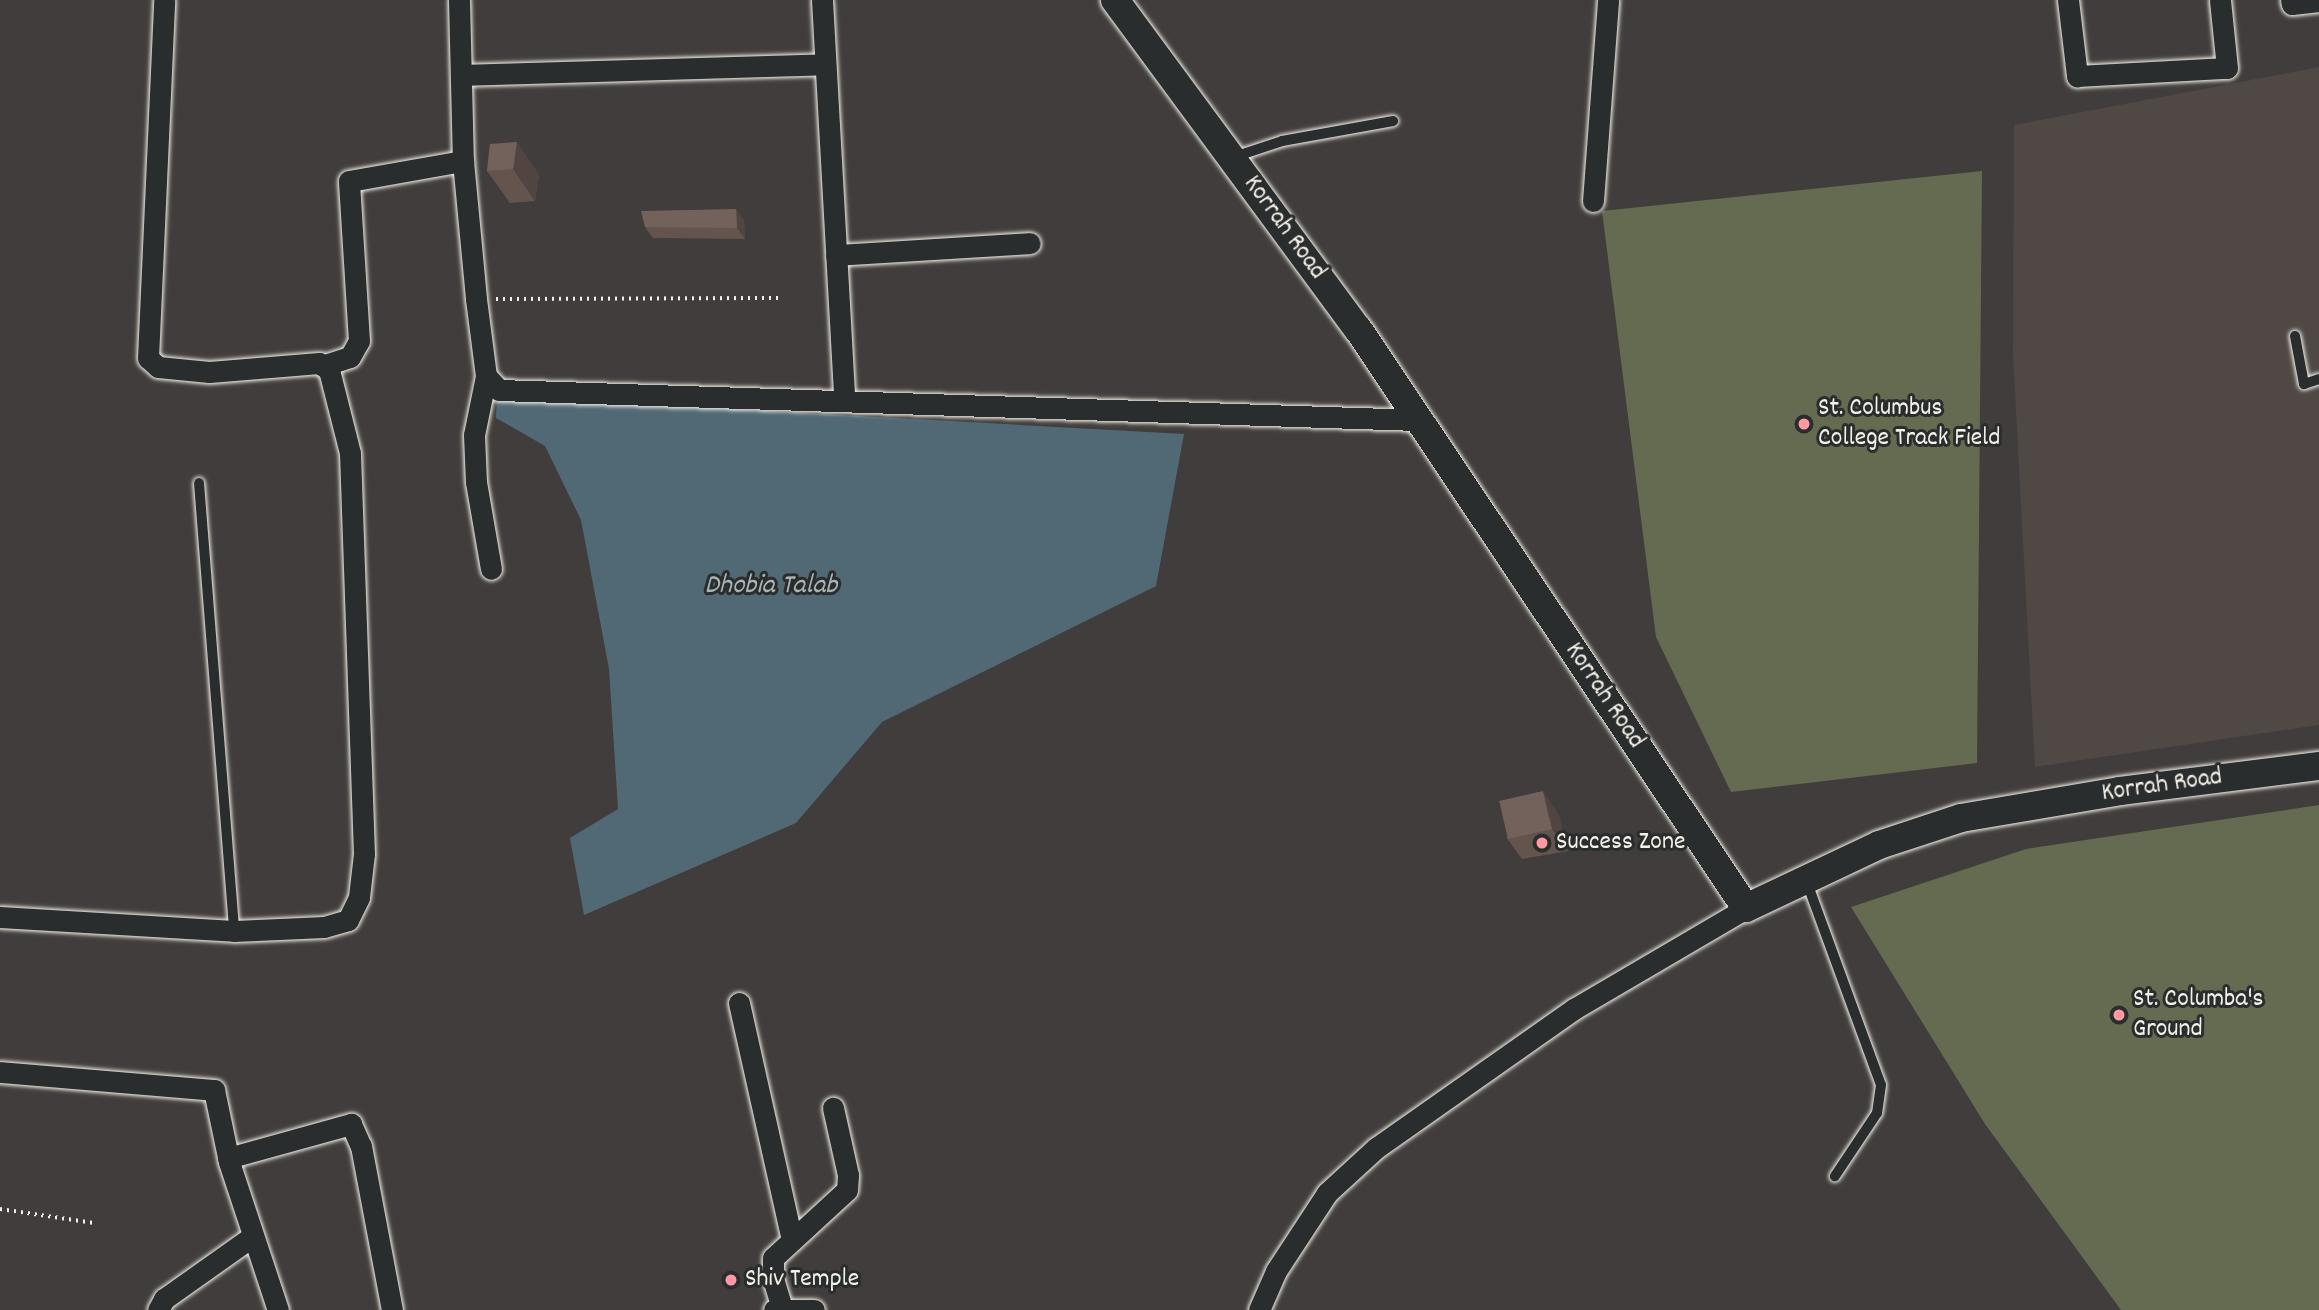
<!DOCTYPE html>
<style>
body{margin:0}
#map{position:relative;width:2319px;height:1310px;overflow:hidden;background:#403d3c;font-family:Dekko,sans-serif}
div>[style]{position:absolute}
.built>*{inset:0;background:#4f4845}
.green>*{inset:0;background:#646b51}
.water>*{inset:0;background:#506975}
.path>*{height:3.5px;margin-top:-1.75px;transform-origin:0;background:repeating-linear-gradient(90deg,#f4f1e8 0 2px,transparent 0 7px)}
.roads{filter:drop-shadow(0 0 2px #f4f1e8) drop-shadow(0 0 2px #f4f1e8)}
.service>*{height:10px;margin:-5px;padding:0 5px;transform-origin:5px;border-radius:5px;background:#2a2d2e}
.minor>*{height:21px;margin:-10.5px;padding:0 10.5px;transform-origin:10.5px;border-radius:10.5px;background:#2a2d2e}
.secondary>*{height:28px;margin:-14px;padding:0 14px;transform-origin:14px;border-radius:14px;background:#2a2d2e}
.wall>*{inset:0;background:#63544e}
.shaded-wall>*{inset:0;background:#504540}
.building>*{inset:0;background:#73625b;transform-origin:0 0}
.dots>*{width:19px;height:19px;translate:-50% -50%;box-sizing:border-box;border:4px solid #2a2d2e;border-radius:50%}
span{translate:-50% -50%;white-space:nowrap;text-align:center;line-height:1.15;-webkit-text-stroke:6px #2a2d2e;paint-order:stroke}
.street-label{font-size:26px;color:#f4f1e8}
.poi-label{font-size:26px;color:#f4f1e8}
.left{translate:0 -50%;text-align:left}
.water-label{font-size:28px;color:#aab4b4;font-style:italic}
</style>
<div id="map">
<div class="built">
<div style="clip-path:polygon(2319px 67px,2319px 725px,2035px 767px,2013px 355px,2014px 125px)"></div>
</div>
<div class="green">
<div style="clip-path:polygon(1982px 171px,1977px 763px,1731px 792px,1656px 637px,1602px 211px)"></div>
<div style="clip-path:polygon(2319px 805px,2319px 1310px,2121px 1310px,1985px 1124px,1851px 907px,2026px 849px)"></div>
</div>
<div class="water">
<div style="clip-path:polygon(497px 396px,1184px 434px,1156px 586px,882px 722px,796px 823px,584px 915px,570px 838px,618px 809px,609px 669px,581px 520px,545px 446px,496px 418px)"></div>
</div>
<div class="path">
<div style="left:496px;top:299px;width:284px;rotate:-0.2deg"></div>
<div style="left:0;top:1209px;width:95px;rotate:8.5deg"></div>
</div>
<div class="roads">
<div class="service">
<div style="left:1234px;top:157px;width:51px;rotate:-18.4deg"></div>
<div style="left:1282px;top:141px;width:113px;rotate:-10.2deg"></div>
<div style="left:2295px;top:336px;width:49px;rotate:79.4deg"></div>
<div style="left:2304px;top:384px;width:16px;rotate:-18deg"></div>
<div style="left:199px;top:483px;width:449px;rotate:85.5deg"></div>
<div style="left:1806px;top:880px;width:218px;rotate:69.9deg"></div>
<div style="left:1881px;top:1085px;width:28px;rotate:98deg"></div>
<div style="left:1877px;top:1113px;width:76px;rotate:123.7deg"></div>
</div>
<div class="minor">
<div style="left:459px;top:0;width:161px;rotate:88.6deg"></div>
<div style="left:463px;top:161px;width:139px;rotate:84.6deg"></div>
<div style="left:476px;top:299px;width:78px;rotate:82.6deg"></div>
<div style="left:486px;top:376px;width:19px;rotate:47deg"></div>
<div style="left:499px;top:390px;width:920px;rotate:1.87deg"></div>
<div style="left:822px;top:0;width:400px;rotate:86.8deg"></div>
<div style="left:2068px;top:0;width:77px;rotate:83.2deg"></div>
<div style="left:2077px;top:76px;width:150px;rotate:-3.1deg"></div>
<div style="left:2227px;top:68px;width:68px;rotate:-95.9deg"></div>
<div style="left:2291px;top:0;width:4px;rotate:76deg"></div>
<div style="left:2292px;top:4px;width:27px;rotate:-6deg"></div>
<div style="left:461px;top:75px;width:364px;rotate:-1.7deg"></div>
<div style="left:1593px;top:201px;width:202px;rotate:-85.7deg"></div>
<div style="left:836px;top:255px;width:194px;rotate:-3.5deg"></div>
<div style="left:325px;top:365px;width:26px;rotate:-18deg"></div>
<div style="left:350px;top:357px;width:18px;rotate:-61deg"></div>
<div style="left:359px;top:341px;width:160px;rotate:-93.6deg"></div>
<div style="left:349px;top:181px;width:116px;rotate:-10deg"></div>
<div style="left:486px;top:376px;width:60px;rotate:101.5deg"></div>
<div style="left:474px;top:435px;width:47px;rotate:87.6deg"></div>
<div style="left:476px;top:482px;width:88px;rotate:80.2deg"></div>
<div style="left:0;top:917px;width:234px;rotate:3.4deg"></div>
<div style="left:234px;top:931px;width:90px;rotate:-2.5deg"></div>
<div style="left:324px;top:927px;width:25px;rotate:-16deg"></div>
<div style="left:348px;top:920px;width:25px;rotate:-64deg"></div>
<div style="left:359px;top:897px;width:43px;rotate:-83.4deg"></div>
<div style="left:364px;top:854px;width:401px;rotate:-92deg"></div>
<div style="left:350px;top:453px;width:86px;rotate:-104.2deg"></div>
<div style="left:329px;top:370px;width:12px;rotate:-145deg"></div>
<div style="left:319px;top:363px;width:110px;rotate:175.3deg"></div>
<div style="left:209px;top:372px;width:51px;rotate:-174.4deg"></div>
<div style="left:158px;top:367px;width:13px;rotate:-138deg"></div>
<div style="left:148px;top:358px;width:358px;rotate:-87.4deg"></div>
<div style="left:739px;top:1003px;width:243px;rotate:77.4deg"></div>
<div style="left:0;top:1072px;width:215px;rotate:4.8deg"></div>
<div style="left:214px;top:1090px;width:74px;rotate:78.2deg"></div>
<div style="left:229px;top:1162px;width:156px;rotate:71.7deg"></div>
<div style="left:228px;top:1158px;width:128px;rotate:-15.5deg"></div>
<div style="left:351px;top:1124px;width:24px;rotate:66deg"></div>
<div style="left:361px;top:1146px;width:167px;rotate:79.3deg"></div>
<div style="left:782px;top:1308px;width:30px;rotate:-107deg"></div>
<div style="left:773px;top:1279px;width:21px;rotate:-90deg"></div>
<div style="left:773px;top:1258px;width:100px;rotate:-42.6deg"></div>
<div style="left:847px;top:1190px;width:15px;rotate:-86deg"></div>
<div style="left:848px;top:1175px;width:69px;rotate:-102.6deg"></div>
<div style="left:158px;top:1310px;width:13px;rotate:-61deg"></div>
<div style="left:164px;top:1299px;width:109px;rotate:-35.3deg"></div>
<div style="left:774px;top:1310px;width:40px"></div>
<div style="left:1259px;top:1310px;width:43px;rotate:-66.4deg"></div>
<div style="left:1276px;top:1271px;width:93px;rotate:-56.8deg"></div>
<div style="left:1327px;top:1193px;width:67px;rotate:-42.6deg"></div>
<div style="left:1376px;top:1148px;width:242px;rotate:-35.1deg"></div>
<div style="left:1574px;top:1009px;width:199px;rotate:-30.4deg"></div>
</div>
<div class="secondary">
<div style="left:1115px;top:0;width:409px;rotate:53.6deg"></div>
<div style="left:1358px;top:329px;width:697px;rotate:56.17deg"></div>
<div style="left:1746px;top:908px;width:147px;rotate:-25.3deg"></div>
<div style="left:1879px;top:845px;width:86px;rotate:-18.2deg"></div>
<div style="left:1961px;top:818px;width:161px;rotate:-9.6deg"></div>
<div style="left:2120px;top:791px;width:201px;rotate:-7.2deg"></div>
</div>
</div>
<div class="wall">
<div style="clip-path:polygon(490px 144px,539px 174px,535px 201px,510px 203px,487px 171px)"></div>
<div style="clip-path:polygon(736px 209px,744px 220px,745px 239px,653px 238px,645px 227px)"></div>
<div style="clip-path:polygon(1558px 813px,1568px 851px,1522px 859px,1506px 837px)"></div>
</div>
<div class="shaded-wall">
<div style="clip-path:polygon(517px 142px,539px 174px,535px 201px,513px 169px)"></div>
<div style="clip-path:polygon(736px 209px,744px 220px,745px 239px,737px 228px)"></div>
<div style="clip-path:polygon(1543px 791px,1558px 813px,1568px 851px,1552px 829px)"></div>
</div>
<div class="building">
<div style="clip-path:polygon(517px 142px,513px 169px,487px 171px,490px 144px)"></div>
<div style="clip-path:polygon(736px 209px,737px 228px,645px 227px,641px 211px)"></div>
<div style="left:1543px;top:791px;width:39px;height:45px;rotate:77deg"></div>
</div>
<div class="dots">
<div style="left:1804px;top:424px;background:#ff9aa2"></div>
<div style="left:1542px;top:843px;background:#ff9aa2"></div>
<div style="left:2119px;top:1015px;background:#ff9aa2"></div>
<div style="left:731px;top:1280px;background:#ff9aa2"></div>
</div>
<div class="street-label">
<span style="left:1284px;top:228px;rotate:54deg">Korrah Road</span>
<span style="left:1604px;top:696px;rotate:56deg">Korrah Road</span>
<span style="left:2162px;top:786px;rotate:-8deg">Korrah Road</span>
</div>
<div class="poi-label">
<span class="left" style="left:1818px;top:424px">St. Columbus<br>College Track Field</span>
<span class="left" style="left:1556px;top:843px">Success Zone</span>
<span class="left" style="left:2133px;top:1015px">St. Columba's<br>Ground</span>
<span class="left" style="left:745px;top:1280px">Shiv Temple</span>
</div>
<div class="water-label">
<span style="left:771px;top:587px">Dhobia Talab</span>
</div>
</div>
